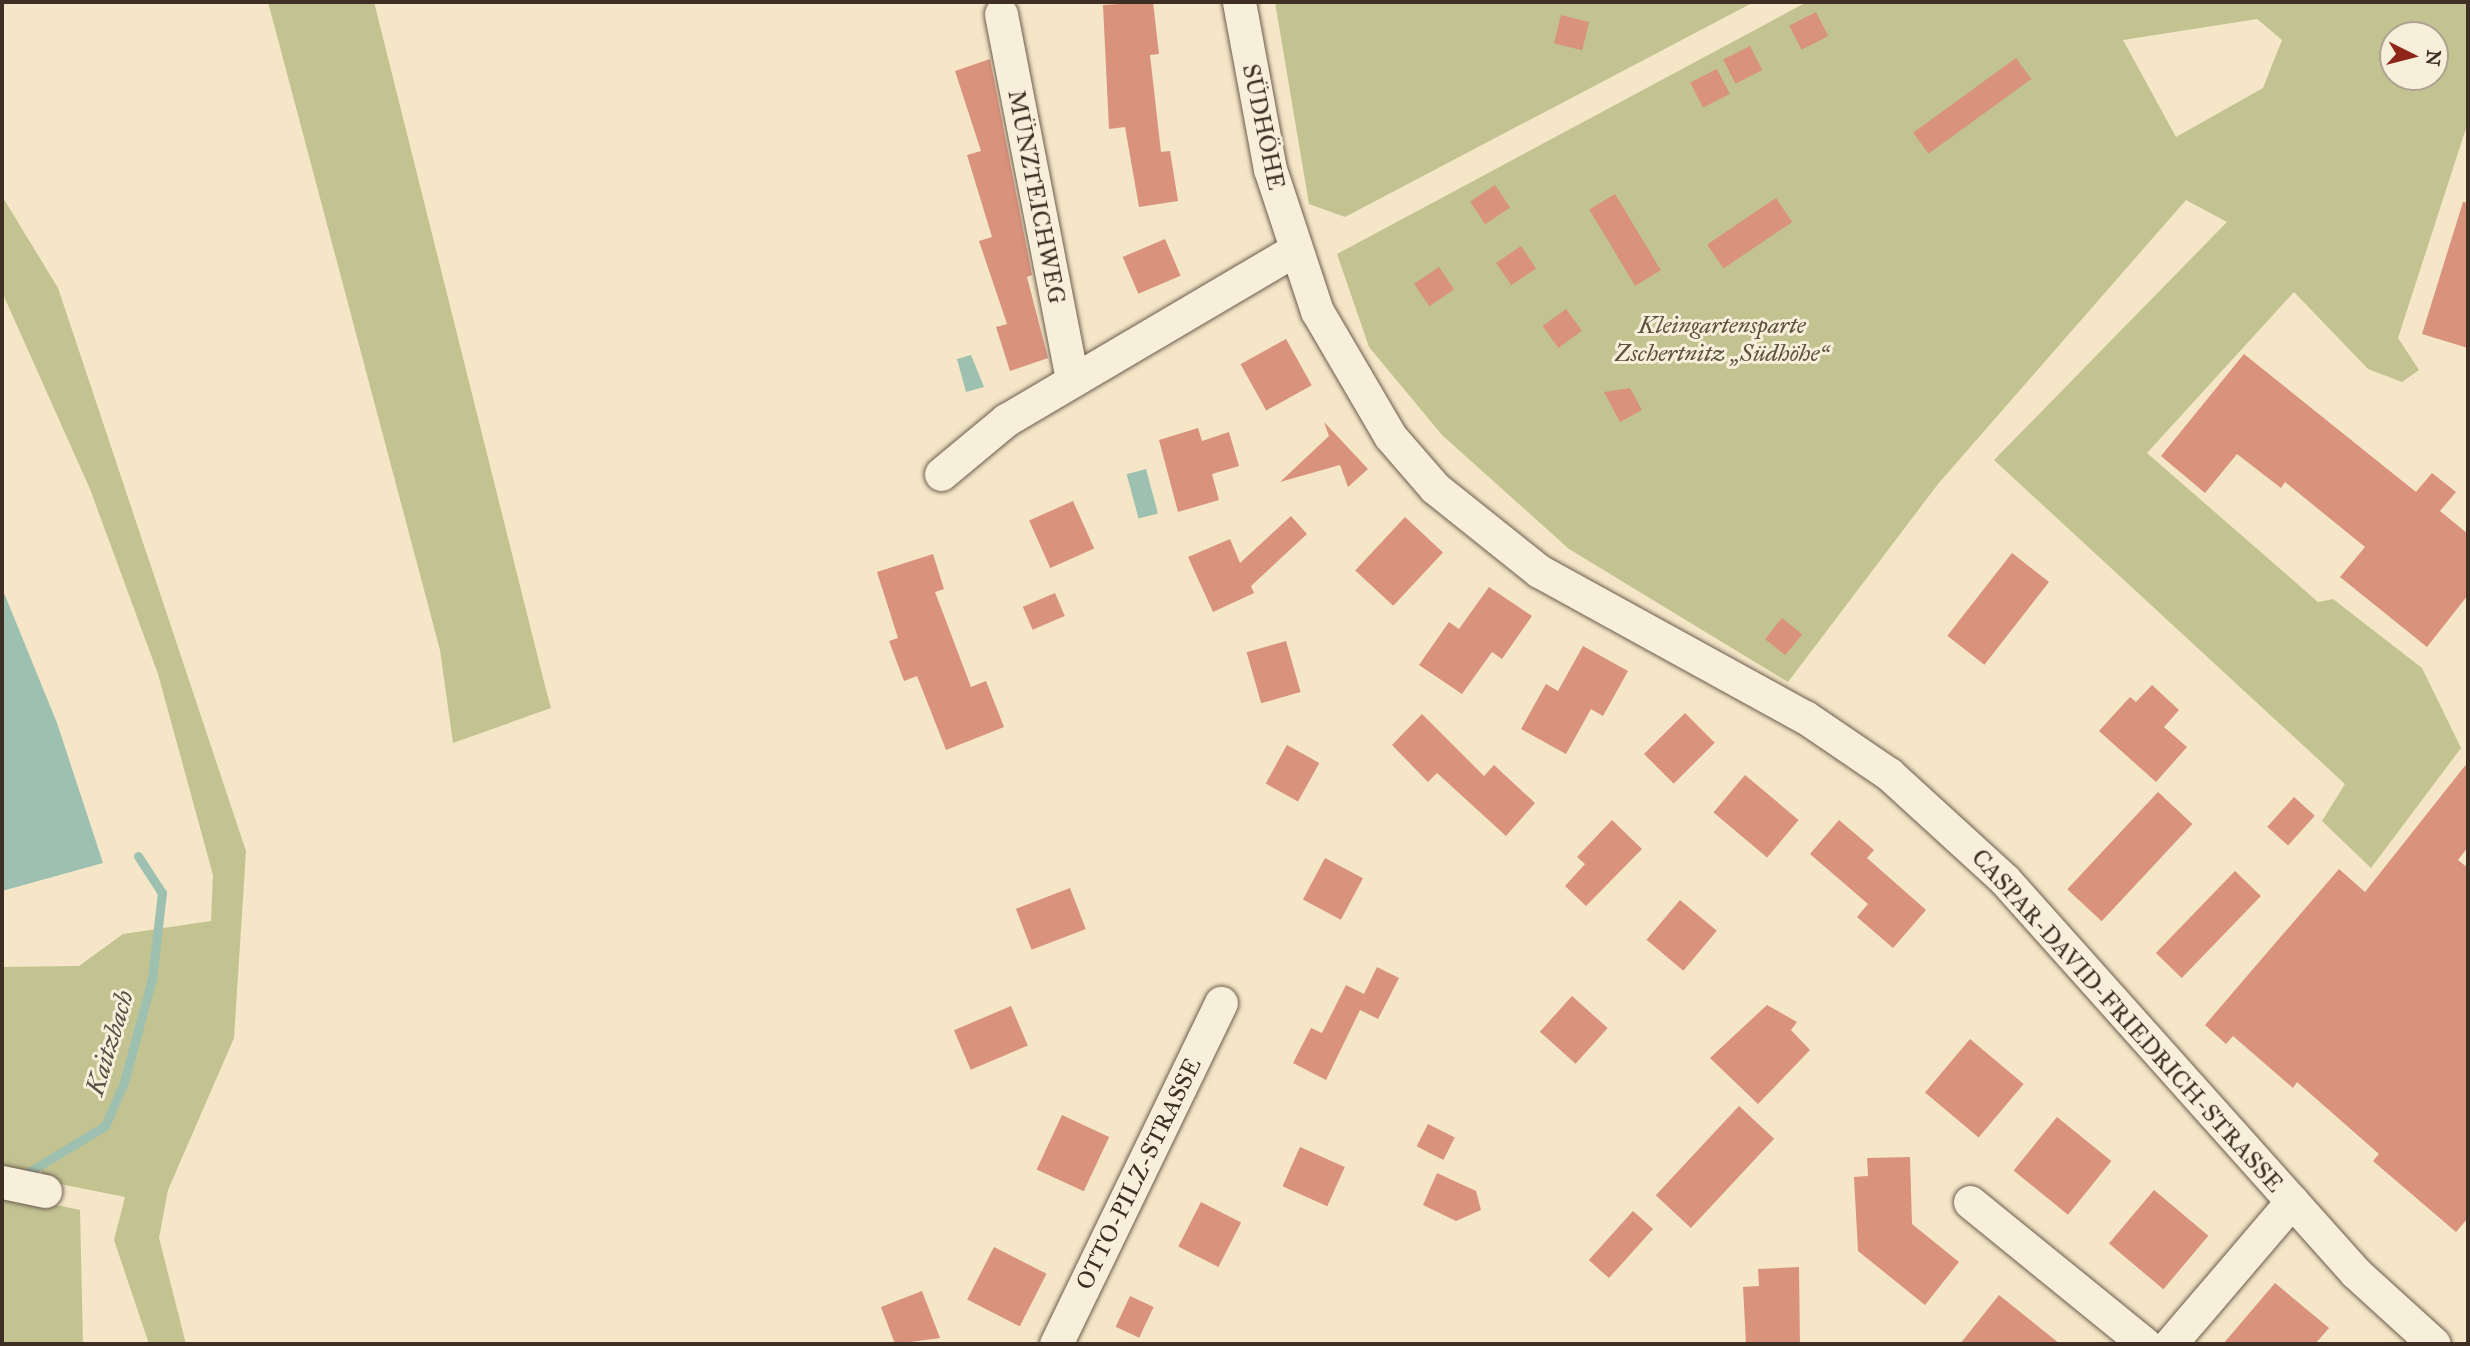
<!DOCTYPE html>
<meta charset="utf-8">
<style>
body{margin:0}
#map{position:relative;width:2470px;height:1346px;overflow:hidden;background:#f4e6c7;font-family:"IM FELL Great Primer",serif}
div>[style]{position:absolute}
.green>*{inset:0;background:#c2c391}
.water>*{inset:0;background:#9dc0b0;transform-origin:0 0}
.stream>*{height:9px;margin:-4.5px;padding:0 4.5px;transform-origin:4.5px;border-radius:4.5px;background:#9dc0b0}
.building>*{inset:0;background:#d9927c;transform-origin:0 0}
.roads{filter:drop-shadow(0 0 2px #6c5c4d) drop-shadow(0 0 2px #6c5c4d)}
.minor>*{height:33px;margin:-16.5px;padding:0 16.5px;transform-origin:16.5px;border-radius:16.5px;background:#f8efdb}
span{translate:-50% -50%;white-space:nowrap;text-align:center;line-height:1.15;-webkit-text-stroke:6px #f8efdb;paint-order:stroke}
.street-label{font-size:24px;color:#3e2e24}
.park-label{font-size:24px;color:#5f533f;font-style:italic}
.water-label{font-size:26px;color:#565247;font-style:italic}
.frame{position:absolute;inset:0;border:4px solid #3e2e24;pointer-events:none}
.north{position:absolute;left:2379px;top:21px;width:70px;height:70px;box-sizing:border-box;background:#f8efdb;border:2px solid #aea292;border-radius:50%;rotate:96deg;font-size:19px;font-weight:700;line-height:28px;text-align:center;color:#3e2e24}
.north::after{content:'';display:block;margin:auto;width:24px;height:32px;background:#8f2418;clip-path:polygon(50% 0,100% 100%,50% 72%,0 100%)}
</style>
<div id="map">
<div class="green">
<div style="clip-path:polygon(268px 2px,374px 2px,545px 686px,551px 708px,453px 743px,440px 650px)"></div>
<div style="clip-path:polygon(1275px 2px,1754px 2px,1345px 217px,1309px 204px)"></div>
<div style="clip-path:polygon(evenodd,1807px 2px,2468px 2px,2468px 122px,2398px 338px,2419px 370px,2402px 382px,2368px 369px,2294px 292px,2147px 453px,2318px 602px,2333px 599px,2422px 668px,2461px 748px,2371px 868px,2322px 821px,2345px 784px,1994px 460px,2227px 222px,2186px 200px,1938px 484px,1788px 682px,1569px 549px,1442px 435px,1369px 347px,1337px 254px,1807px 2px,2257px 19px,2282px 40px,2263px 88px,2176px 137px,2123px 40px,2257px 19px,1807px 2px,2393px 35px,2435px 35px,2435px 77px,2393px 77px,2393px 35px)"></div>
<div style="clip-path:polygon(2px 196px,58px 288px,246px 851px,234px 1038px,168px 1190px,159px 1238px,186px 1344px,149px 1344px,114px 1240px,125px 1197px,45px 1181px,40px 1169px,18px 1174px,2px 1170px,2px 967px,79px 966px,123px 934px,211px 921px,213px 875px,158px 674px,90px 489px,2px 292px)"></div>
<div style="clip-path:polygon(2px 1193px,80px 1210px,83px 1344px,2px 1344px)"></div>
</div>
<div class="water">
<div style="clip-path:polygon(971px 355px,984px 387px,966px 392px,957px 359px)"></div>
<div style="left:1146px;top:469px;width:46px;height:20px;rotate:75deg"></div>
<div style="clip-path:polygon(2px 588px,57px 723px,103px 863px,2px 891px)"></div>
</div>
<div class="stream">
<div style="left:19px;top:1178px;width:100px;rotate:-31.2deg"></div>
<div style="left:105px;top:1126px;width:48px;rotate:-66.6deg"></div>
<div style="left:124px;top:1082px;width:107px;rotate:-74.8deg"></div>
<div style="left:152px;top:979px;width:87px;rotate:-83.4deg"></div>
<div style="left:162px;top:893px;width:44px;rotate:-123deg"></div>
</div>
<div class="building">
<div style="clip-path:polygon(1153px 2px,1159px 54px,1150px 55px,1161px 152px,1170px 151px,1178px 201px,1139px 207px,1125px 127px,1109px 129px,1103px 5px)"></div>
<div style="left:1816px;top:12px;width:27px;height:30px;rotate:63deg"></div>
<div style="left:1561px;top:15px;width:29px;height:29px;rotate:14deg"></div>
<div style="left:1750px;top:46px;width:27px;height:30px;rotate:63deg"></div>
<div style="left:2016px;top:58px;width:26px;height:127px;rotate:54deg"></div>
<div style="clip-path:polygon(990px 59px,1032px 275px,1027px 277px,1048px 358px,1010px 371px,996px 327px,1007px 324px,979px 241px,992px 237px,967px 155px,981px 151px,955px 71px)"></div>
<div style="left:1717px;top:69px;width:28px;height:30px;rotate:63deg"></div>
<div style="left:1495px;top:185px;width:27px;height:30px;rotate:56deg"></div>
<div style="left:1615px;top:194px;width:89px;height:30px;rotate:59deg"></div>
<div style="left:1776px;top:198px;width:29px;height:83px;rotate:56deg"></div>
<div style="clip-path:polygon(2463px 202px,2468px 203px,2468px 348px,2422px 334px)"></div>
<div style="left:1165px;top:239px;width:40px;height:46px;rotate:67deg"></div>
<div style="left:1521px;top:246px;width:27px;height:30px;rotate:56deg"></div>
<div style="left:1439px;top:267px;width:27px;height:30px;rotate:56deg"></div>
<div style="left:1566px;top:309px;width:27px;height:29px;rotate:54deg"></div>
<div style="left:1286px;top:339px;width:53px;height:52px;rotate:61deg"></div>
<div style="clip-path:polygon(2244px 354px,2416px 492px,2432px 473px,2456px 492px,2440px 511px,2468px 534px,2468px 595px,2427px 647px,2340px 577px,2365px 547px,2285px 482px,2281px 488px,2237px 454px,2205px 493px,2161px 456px)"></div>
<div style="clip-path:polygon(1630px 388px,1642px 410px,1620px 422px,1604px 392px)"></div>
<div style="clip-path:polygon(1324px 422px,1368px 469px,1348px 487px,1340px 465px,1280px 482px,1329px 436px)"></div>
<div style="clip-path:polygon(1198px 428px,1202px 441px,1229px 432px,1239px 466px,1212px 474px,1219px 500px,1178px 512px,1159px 440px)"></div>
<div style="left:1073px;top:501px;width:52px;height:48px;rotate:66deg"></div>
<div style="clip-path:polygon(1291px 516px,1307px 534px,1251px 586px,1254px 593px,1213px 612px,1188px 557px,1230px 539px,1240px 563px)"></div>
<div style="left:1405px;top:517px;width:52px;height:73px;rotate:43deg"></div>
<div style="left:2012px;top:553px;width:47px;height:105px;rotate:38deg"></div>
<div style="clip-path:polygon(933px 554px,944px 589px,935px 592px,971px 687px,986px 681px,1004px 727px,946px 750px,917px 676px,904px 681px,889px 641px,898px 638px,877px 572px)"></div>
<div style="clip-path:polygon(1489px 587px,1532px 616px,1502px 659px,1492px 652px,1462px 694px,1419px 665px,1449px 622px,1459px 629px)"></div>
<div style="left:1055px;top:593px;width:25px;height:35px;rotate:67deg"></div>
<div style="left:1782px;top:618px;width:26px;height:27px;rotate:39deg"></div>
<div style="left:1286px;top:641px;width:53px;height:41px;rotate:74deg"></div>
<div style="clip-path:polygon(1583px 646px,1628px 671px,1603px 716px,1591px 709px,1566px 754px,1521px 729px,1546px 684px,1558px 691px)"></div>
<div style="clip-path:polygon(2152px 685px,2179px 710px,2164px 727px,2187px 747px,2156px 782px,2099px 731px,2130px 697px,2136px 702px)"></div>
<div style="left:1685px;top:713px;width:42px;height:58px;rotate:45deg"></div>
<div style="clip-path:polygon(1422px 714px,1484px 776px,1494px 765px,1535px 803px,1506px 836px,1437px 773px,1428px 782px,1392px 745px)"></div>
<div style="left:1287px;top:745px;width:37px;height:44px;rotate:29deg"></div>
<div style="clip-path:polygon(2468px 762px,2468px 847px,2458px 860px,2468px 868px,2468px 1218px,2456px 1232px,2373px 1161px,2379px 1154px,2297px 1082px,2293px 1088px,2233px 1036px,2226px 1044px,2205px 1025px,2339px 869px,2365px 892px)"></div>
<div style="left:1745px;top:775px;width:70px;height:49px;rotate:40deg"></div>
<div style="left:2158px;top:792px;width:47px;height:133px;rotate:43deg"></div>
<div style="left:2294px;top:797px;width:28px;height:40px;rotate:42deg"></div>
<div style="clip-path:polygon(1612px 820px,1642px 849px,1586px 906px,1565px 886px,1585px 864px,1577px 857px)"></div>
<div style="clip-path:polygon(1839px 820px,1874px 850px,1867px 858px,1926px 910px,1893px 948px,1857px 917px,1868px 904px,1810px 854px)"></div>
<div style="left:1325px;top:858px;width:43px;height:47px;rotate:28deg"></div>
<div style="left:2235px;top:871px;width:36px;height:114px;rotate:44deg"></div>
<div style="left:1070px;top:888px;width:44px;height:58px;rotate:69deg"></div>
<div style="left:1680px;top:900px;width:48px;height:52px;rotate:40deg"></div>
<div style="clip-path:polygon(1377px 967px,1399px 978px,1378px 1019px,1360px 1010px,1326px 1080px,1293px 1063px,1311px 1028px,1322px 1033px,1346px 985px,1364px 994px)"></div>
<div style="left:1572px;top:996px;width:48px;height:48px;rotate:42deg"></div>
<div style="clip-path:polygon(1767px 1005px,1797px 1022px,1791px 1030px,1810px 1050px,1758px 1104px,1710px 1058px)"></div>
<div style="left:1011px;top:1006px;width:43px;height:62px;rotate:67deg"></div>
<div style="left:1970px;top:1039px;width:70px;height:70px;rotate:40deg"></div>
<div style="left:1739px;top:1106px;width:48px;height:122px;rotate:43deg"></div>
<div style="left:1062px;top:1115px;width:52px;height:60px;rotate:25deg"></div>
<div style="left:2057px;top:1117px;width:70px;height:69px;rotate:39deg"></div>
<div style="left:1428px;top:1124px;width:30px;height:25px;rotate:27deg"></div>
<div style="left:1300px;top:1147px;width:49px;height:43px;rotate:24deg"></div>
<div style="clip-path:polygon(1910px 1157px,1912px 1224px,1959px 1262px,1925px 1305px,1858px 1251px,1854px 1177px,1868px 1176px,1867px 1158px)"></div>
<div style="clip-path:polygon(1437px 1173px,1476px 1191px,1481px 1210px,1456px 1221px,1423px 1205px)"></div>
<div style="left:2154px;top:1190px;width:71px;height:70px;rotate:40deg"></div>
<div style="left:1201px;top:1202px;width:45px;height:50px;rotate:27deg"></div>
<div style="left:1633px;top:1211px;width:27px;height:66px;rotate:42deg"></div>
<div style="left:994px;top:1247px;width:59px;height:59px;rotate:27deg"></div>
<div style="clip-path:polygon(1799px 1267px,1800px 1344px,1746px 1344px,1743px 1287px,1759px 1286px,1758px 1269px)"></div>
<div style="clip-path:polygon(2275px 1283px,2329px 1328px,2315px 1344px,2223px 1344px)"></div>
<div style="clip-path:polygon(922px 1291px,940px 1338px,895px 1344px,881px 1307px)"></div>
<div style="clip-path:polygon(1999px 1295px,2060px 1344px,1960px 1344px)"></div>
<div style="left:1130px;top:1296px;width:26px;height:34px;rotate:25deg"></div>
</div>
<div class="roads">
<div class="minor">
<div style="left:1239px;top:2px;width:170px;rotate:79.5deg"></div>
<div style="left:1270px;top:169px;width:150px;rotate:71.7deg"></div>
<div style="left:1317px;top:311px;width:145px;rotate:59.7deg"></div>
<div style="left:1390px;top:436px;width:69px;rotate:49.1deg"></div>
<div style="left:1435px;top:488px;width:133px;rotate:38.6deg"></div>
<div style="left:1539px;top:571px;width:303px;rotate:28.8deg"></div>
<div style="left:1805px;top:717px;width:102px;rotate:34.2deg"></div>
<div style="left:1889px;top:774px;width:156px;rotate:42.4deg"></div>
<div style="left:2004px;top:879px;width:528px;rotate:48.22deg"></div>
<div style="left:2356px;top:1273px;width:105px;rotate:42.3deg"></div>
<div style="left:1001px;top:14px;width:373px;rotate:79deg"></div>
<div style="left:941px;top:474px;width:85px;rotate:-39.7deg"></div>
<div style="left:1006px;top:420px;width:333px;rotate:-30.5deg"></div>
<div style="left:2px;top:1182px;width:44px;rotate:11.8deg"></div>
<div style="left:1970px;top:1202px;width:225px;rotate:39.1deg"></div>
<div style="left:1056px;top:1344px;width:379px;rotate:-64.2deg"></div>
<div style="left:2170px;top:1344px;width:188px;rotate:-49.5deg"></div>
</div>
</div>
<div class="street-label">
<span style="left:1263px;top:127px;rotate:78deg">SÜDHÖHE</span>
<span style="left:1036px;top:197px;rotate:79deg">MÜNZTEICHWEG</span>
<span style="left:2127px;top:1021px;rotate:48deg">CASPAR-DAVID-FRIEDRICH-STRASSE</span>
<span style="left:1139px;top:1174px;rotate:-64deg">OTTO-PILZ-STRASSE</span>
</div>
<div class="park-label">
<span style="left:1722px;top:340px">Kleingartensparte<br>Zschertnitz „Südhöhe“</span>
</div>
<div class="water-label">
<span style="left:110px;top:1043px;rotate:-73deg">Kaitzbach</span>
</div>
<div class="frame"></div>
<div class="north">N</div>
</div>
